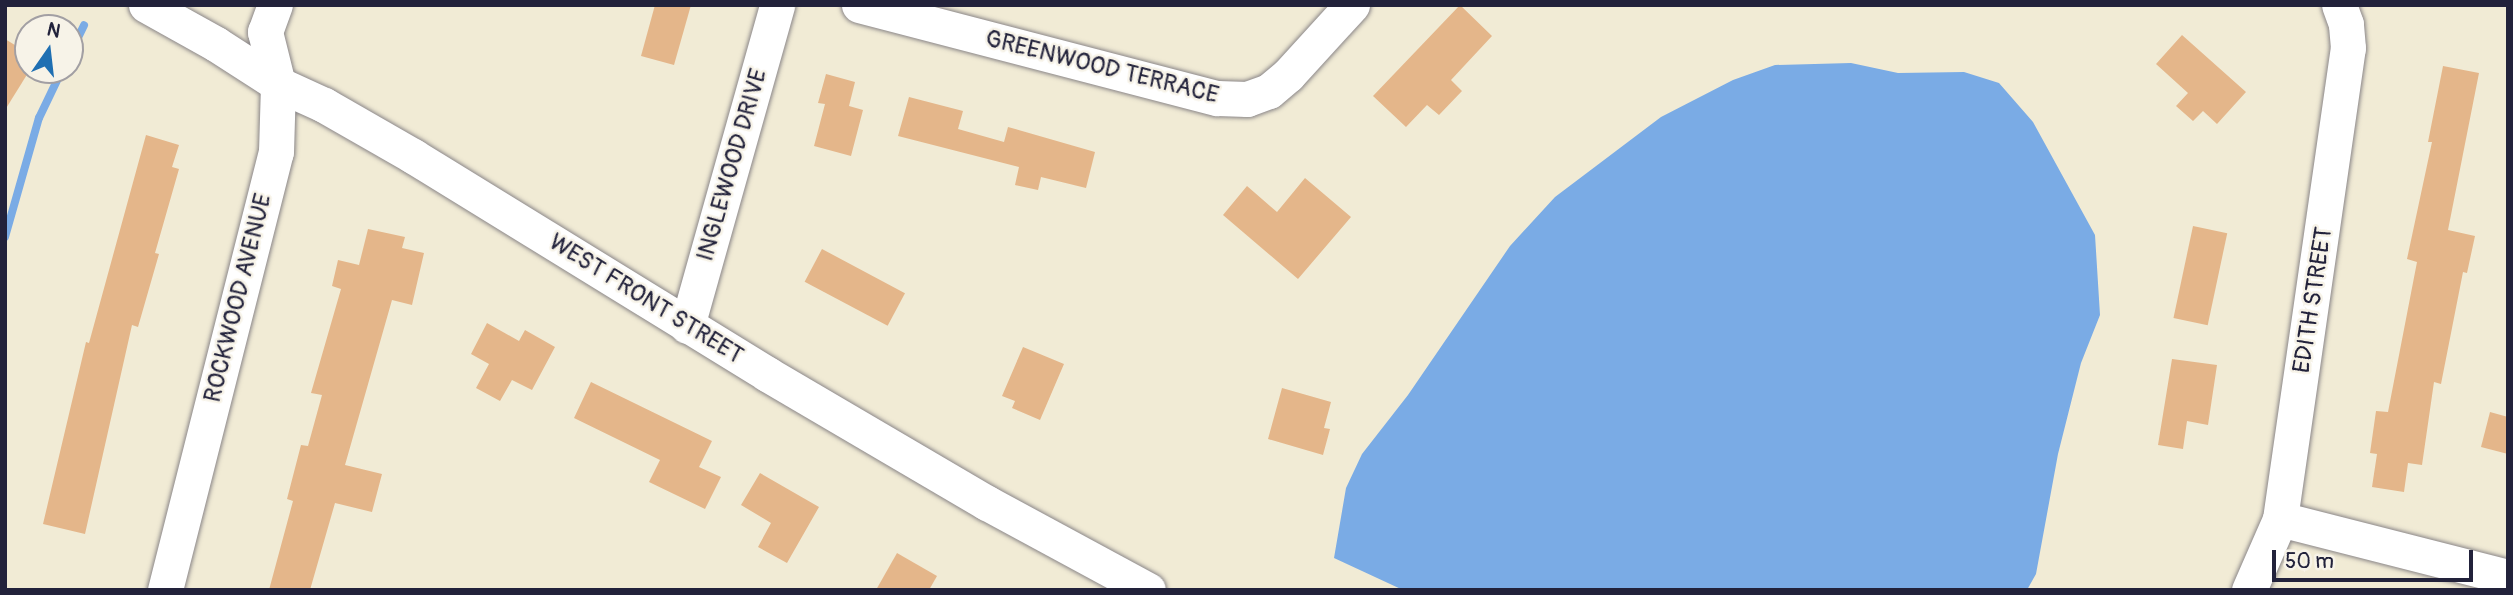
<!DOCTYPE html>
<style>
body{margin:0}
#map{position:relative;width:2513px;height:595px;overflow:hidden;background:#f1ebd5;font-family:Pangolin,sans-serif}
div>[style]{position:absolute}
.water>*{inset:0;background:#7aabe5}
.stream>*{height:8px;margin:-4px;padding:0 4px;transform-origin:4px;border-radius:4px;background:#7aabe5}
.building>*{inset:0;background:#e4b68a;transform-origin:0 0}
.roads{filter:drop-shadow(0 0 2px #8a8688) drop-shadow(0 0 2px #8a8688)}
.minor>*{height:35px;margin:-17.5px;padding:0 17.5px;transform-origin:17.5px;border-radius:17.5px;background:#fff}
span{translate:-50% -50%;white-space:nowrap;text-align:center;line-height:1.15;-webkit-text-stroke:5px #f7f3e8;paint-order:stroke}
.street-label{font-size:24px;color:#22223b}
.frame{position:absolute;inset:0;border:7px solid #22223b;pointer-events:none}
.north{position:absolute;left:14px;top:14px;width:70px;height:70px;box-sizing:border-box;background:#f7f3e8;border:2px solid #a29fa3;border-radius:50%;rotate:14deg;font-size:19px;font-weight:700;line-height:28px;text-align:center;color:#22223b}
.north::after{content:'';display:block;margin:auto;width:24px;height:32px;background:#1f6fb2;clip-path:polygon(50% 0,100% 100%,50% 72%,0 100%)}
.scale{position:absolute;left:2272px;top:550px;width:201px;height:32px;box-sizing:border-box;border:4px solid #22223b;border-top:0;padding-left:9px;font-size:21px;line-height:24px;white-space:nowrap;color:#22223b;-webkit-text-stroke:5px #f7f3e8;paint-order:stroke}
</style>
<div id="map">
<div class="water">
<div style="clip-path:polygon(1851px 63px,1898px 73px,1964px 72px,1999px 83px,2033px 122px,2095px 235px,2100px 315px,2081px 363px,2058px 454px,2036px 574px,2027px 590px,1403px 590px,1334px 558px,1346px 488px,1362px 454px,1408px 395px,1510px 246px,1555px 197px,1661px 117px,1733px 80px,1775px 65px)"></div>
</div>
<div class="stream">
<div style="left:70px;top:54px;width:32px;rotate:-64deg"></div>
<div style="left:5px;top:237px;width:124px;rotate:-74.1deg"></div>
<div style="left:39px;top:118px;width:53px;rotate:-64.4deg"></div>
</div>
<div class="building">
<div style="clip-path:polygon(655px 5px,691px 5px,674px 65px,641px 56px)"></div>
<div style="clip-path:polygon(1460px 5px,1492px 36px,1451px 80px,1462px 91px,1439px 115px,1427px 105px,1406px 127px,1373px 96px)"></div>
<div style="clip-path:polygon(2182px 35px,2246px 92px,2217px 124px,2203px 111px,2193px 121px,2176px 106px,2188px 93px,2156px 64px)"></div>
<div style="clip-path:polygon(5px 39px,28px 53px,28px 73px,5px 110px)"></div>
<div style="clip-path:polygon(2443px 66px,2479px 73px,2448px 230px,2475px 236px,2467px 273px,2463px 272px,2441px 384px,2434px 382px,2422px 465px,2408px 463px,2404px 492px,2372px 487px,2377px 454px,2370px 453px,2376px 411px,2388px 412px,2417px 262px,2407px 259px,2432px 142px,2428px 142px)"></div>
<div style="clip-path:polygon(826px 74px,855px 82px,849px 106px,863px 110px,851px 156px,814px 146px,825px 104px,818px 103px)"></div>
<div style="clip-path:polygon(909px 97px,963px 111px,958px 129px,1004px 142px,1008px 127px,1095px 152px,1086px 188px,1041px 177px,1038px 190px,1015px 185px,1019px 167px,898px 136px)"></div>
<div style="clip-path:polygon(146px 135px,179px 145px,172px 167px,179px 169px,155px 253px,159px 254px,138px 327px,132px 325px,85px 534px,43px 524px,86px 342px,89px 343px)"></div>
<div style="clip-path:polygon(1305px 178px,1351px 217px,1298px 279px,1223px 215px,1247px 186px,1277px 212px)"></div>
<div style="left:2193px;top:226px;width:35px;height:94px;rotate:12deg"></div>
<div style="clip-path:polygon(368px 229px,405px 237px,402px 248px,424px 253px,412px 305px,392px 300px,345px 465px,382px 474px,372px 512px,335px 503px,310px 590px,269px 590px,293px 501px,287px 499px,301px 445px,308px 446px,322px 395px,311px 393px,341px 289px,332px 286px,338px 260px,359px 265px)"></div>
<div style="left:822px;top:249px;width:94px;height:37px;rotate:28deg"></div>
<div style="clip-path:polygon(487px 323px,519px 341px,525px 330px,555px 347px,532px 390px,512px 380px,500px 401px,476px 388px,489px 364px,471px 354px)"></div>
<div style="clip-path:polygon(1023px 347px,1064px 364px,1040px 420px,1012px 408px,1015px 401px,1002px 396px)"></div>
<div style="clip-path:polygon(2172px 359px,2217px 365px,2208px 425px,2187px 421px,2183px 449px,2158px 445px)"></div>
<div style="clip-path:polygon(591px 382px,712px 441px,699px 467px,721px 477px,705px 509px,649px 482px,660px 460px,574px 418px)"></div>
<div style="clip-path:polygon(1282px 388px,1331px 402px,1324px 428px,1330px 429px,1323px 455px,1268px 439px)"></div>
<div style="clip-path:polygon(2490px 412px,2508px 417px,2508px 454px,2481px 447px)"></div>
<div style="clip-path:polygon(760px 473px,819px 507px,787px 563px,758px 547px,771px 523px,741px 505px)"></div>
<div style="clip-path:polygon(897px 553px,937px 576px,929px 590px,876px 590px)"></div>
</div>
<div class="roads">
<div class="minor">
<div style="left:146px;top:5px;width:80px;rotate:29.1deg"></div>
<div style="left:216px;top:44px;width:74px;rotate:32.8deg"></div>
<div style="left:278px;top:84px;width:51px;rotate:24.5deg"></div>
<div style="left:324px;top:105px;width:103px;rotate:29.8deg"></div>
<div style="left:413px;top:156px;width:416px;rotate:31.6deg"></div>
<div style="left:767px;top:374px;width:255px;rotate:30.4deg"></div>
<div style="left:987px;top:503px;width:183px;rotate:28.4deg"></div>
<div style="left:859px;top:5px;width:370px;rotate:14.6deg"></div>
<div style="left:1217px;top:98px;width:30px;rotate:2deg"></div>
<div style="left:1247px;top:99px;width:23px;rotate:-20deg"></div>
<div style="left:1269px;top:91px;width:25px;rotate:-40deg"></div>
<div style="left:1288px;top:75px;width:95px;rotate:-47.6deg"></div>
<div style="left:687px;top:326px;width:333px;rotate:-74.3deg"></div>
<div style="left:2280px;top:519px;width:235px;rotate:14.3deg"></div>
<div style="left:165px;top:590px;width:452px;rotate:-75.8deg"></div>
<div style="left:276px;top:152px;width:68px;rotate:-88.3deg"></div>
<div style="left:278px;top:84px;width:54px;rotate:-104deg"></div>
<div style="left:265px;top:32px;width:29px;rotate:-70deg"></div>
<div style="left:2249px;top:590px;width:77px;rotate:-66.4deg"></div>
<div style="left:2280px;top:519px;width:476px;rotate:-81.8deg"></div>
<div style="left:2348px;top:48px;width:24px;rotate:-95deg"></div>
<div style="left:2346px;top:24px;width:20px;rotate:-110deg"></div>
</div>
</div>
<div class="street-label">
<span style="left:1102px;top:67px;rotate:14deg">GREENWOOD TERRACE</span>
<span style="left:732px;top:165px;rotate:-74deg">INGLEWOOD DRIVE</span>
<span style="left:238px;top:298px;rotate:-76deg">ROCKWOOD AVENUE</span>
<span style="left:646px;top:299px;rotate:32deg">WEST FRONT STREET</span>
<span style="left:2313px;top:300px;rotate:-81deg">EDITH STREET</span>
</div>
<div class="frame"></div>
<div class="north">N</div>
<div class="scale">50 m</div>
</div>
